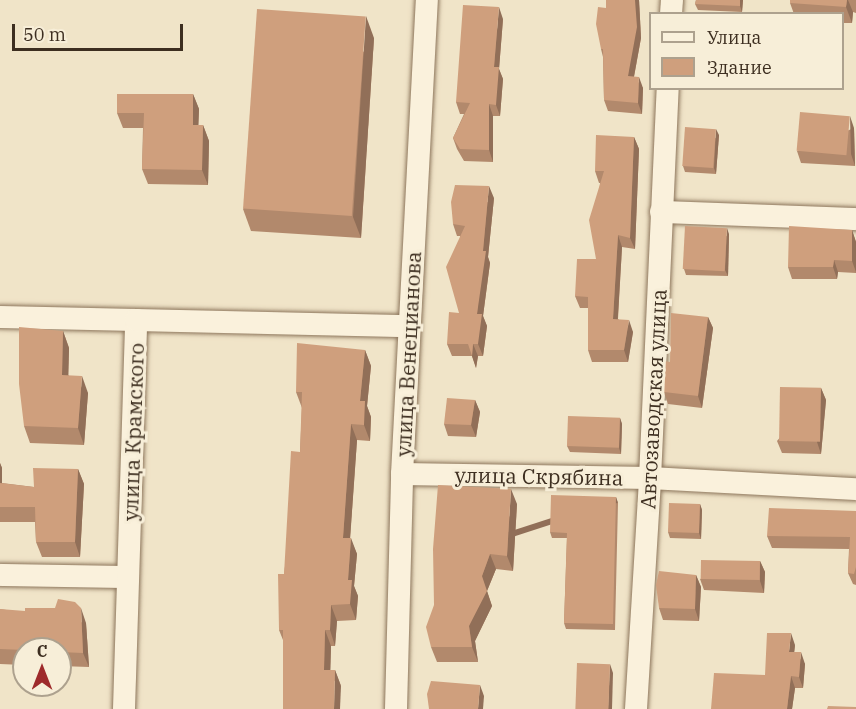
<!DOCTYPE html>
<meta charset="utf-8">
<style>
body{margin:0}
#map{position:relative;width:856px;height:709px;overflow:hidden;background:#f0e4c8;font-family:"IBM Plex Serif",serif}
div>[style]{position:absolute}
.roads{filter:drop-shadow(0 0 2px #8d765c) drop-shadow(0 0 2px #8d765c)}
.minor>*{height:22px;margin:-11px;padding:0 11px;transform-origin:11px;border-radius:11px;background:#faf1dc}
.wall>*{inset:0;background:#b2896c}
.shaded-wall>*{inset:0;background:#916f58;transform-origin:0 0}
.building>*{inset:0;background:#cf9f7d;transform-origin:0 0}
span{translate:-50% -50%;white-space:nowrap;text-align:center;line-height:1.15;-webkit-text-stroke:6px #f7eed8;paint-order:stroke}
.street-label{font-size:21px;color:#3d2e20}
.legend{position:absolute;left:649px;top:12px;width:195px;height:78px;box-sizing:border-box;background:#f7eed8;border:2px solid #ada18e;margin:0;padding:8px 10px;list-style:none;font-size:18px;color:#3d2e20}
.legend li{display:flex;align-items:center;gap:12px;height:30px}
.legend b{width:30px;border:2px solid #ada18e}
.north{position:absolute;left:12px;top:637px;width:60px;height:60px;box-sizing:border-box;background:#f7eed8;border:2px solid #ada18e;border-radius:50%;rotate:0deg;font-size:16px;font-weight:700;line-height:24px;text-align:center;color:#3d2e20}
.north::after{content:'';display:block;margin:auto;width:21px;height:27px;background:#9e2a2b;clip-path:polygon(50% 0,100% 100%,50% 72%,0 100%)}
.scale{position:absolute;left:12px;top:24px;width:171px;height:27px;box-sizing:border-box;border:3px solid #3d2e20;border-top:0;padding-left:8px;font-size:18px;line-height:21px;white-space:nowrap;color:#3d2e20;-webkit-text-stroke:4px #f7eed8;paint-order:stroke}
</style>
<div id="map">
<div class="roads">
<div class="minor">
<div style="left:671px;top:14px;width:14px;rotate:-86deg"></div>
<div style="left:661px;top:212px;width:195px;rotate:2.1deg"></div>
<div style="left:0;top:317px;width:136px;rotate:1.3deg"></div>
<div style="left:402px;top:474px;width:248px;rotate:0.9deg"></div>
<div style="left:650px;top:478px;width:206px;rotate:3.1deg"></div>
<div style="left:0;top:575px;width:128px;rotate:0.9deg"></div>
<div style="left:124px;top:709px;width:389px;rotate:-88.2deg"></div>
<div style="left:136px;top:320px;width:274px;rotate:1.3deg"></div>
<div style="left:396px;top:709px;width:235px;rotate:-88.5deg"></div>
<div style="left:402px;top:474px;width:475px;rotate:-87deg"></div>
<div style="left:636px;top:709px;width:231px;rotate:-86.5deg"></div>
<div style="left:650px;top:478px;width:390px;rotate:-87.4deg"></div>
</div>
</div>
<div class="wall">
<div style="clip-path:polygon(606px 0,639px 0,641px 38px,634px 77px,643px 88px,642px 114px,608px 111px,604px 100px,603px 57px,601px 49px,606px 8px)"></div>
<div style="clip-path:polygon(696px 0,743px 0,742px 12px,698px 10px,695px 4px)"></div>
<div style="clip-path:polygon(790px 0,856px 0,856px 13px,853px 12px,852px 23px,843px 23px,843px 14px,794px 14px,790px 3px)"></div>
<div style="clip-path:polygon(503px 19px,499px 69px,503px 79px,500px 116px,493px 116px,493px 162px,464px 161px,457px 149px,453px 138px,464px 114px,460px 114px,456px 102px)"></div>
<div style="clip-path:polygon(374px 38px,361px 238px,251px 231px,243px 209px)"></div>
<div style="clip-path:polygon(193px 94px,199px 109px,198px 125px,203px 125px,209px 141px,208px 185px,148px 184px,142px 169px,143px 128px,123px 128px,117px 113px)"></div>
<div style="clip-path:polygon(854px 128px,855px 166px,801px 163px,797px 151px)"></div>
<div style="clip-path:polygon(719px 135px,716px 174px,685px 172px,683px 166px)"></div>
<div style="clip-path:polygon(634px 137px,639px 149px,635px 249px,622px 247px,618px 319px,633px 332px,628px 362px,592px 362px,588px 350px,588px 308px,580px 308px,575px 296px,596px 259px,600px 183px,599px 183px,595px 171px)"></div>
<div style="clip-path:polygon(494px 198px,488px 257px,490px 263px,483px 316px,487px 326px,483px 356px,478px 356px,476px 368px,472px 356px,452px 356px,447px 344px,459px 313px,460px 236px,457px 236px,453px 224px)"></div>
<div style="clip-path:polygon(852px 230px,856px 242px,856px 273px,838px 272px,837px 279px,792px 279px,788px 267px)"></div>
<div style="clip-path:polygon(729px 234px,728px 276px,686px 275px,684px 269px)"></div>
<div style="clip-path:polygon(708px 317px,713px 328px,702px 408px,668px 404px,664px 392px,670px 362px)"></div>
<div style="clip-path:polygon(63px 331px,69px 348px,68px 375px,88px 393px,84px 445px,30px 443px,24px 426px)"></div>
<div style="clip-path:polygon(365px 350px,371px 366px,367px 406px,371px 417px,370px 441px,357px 440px,350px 538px,357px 554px,354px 586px,358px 596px,356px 620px,337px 621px,335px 646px,331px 646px,330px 670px,335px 670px,341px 686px,283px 640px,279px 630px,284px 574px,300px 452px,302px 408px,296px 392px)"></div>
<div style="clip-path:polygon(821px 388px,826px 400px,821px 454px,782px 453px,777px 441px)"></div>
<div style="clip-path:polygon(475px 400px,480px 412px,476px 437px,448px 436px,444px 424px)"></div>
<div style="clip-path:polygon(620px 418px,622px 424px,621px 454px,570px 452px,567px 446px)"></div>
<div style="clip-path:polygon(0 463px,2px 468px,2px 483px,34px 487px,78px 469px,84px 484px,80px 557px,42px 557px,36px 542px,35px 522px,0 522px)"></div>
<div style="clip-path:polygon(616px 497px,618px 503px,615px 630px,566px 629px,564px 623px,567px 538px,552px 538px,550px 532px)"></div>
<div style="clip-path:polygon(517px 504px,513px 571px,496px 569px,487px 591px,492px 606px,475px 641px,478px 662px,437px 662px,431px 647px)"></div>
<div style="clip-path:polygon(700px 504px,702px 510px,701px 539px,670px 538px,668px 532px)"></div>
<div style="clip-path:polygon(856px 511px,856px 585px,853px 584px,848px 573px,849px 549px,772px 548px,767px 536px)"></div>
<div style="clip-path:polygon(760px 561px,765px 572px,764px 593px,704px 590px,700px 579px)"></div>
<div style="clip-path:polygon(696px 575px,701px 587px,699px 621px,663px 620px,659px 608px)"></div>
<div style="clip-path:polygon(0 609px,86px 623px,89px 667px,60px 666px,60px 649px,24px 649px,24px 665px,0 664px)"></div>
<div style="clip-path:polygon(795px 645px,794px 652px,805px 664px,803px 688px,795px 688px,792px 709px,711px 709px,765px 675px)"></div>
</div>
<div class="shaded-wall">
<div style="clip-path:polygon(635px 0,639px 0,641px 38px,632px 87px,628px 76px)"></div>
<div style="clip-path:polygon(740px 0,743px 0,742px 12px,740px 6px)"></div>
<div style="clip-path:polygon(847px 0,848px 0,853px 12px,852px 23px,846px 7px)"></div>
<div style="clip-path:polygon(499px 7px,503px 19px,499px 69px,503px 79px,500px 116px,496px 105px,494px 67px)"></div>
<div style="clip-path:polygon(366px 16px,374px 38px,361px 238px,353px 217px)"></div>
<div style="clip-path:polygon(639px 77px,643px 88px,642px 114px,638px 103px)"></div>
<div style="clip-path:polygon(193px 94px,199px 109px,198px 140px,193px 125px)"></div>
<div style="clip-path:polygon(489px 104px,493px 116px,493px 162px,489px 150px)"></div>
<div style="clip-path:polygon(850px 116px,854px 128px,855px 166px,851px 154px)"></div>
<div style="clip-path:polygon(203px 125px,209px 141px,208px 185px,202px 170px)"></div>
<div style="clip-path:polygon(716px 129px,719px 135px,716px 174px,714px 168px)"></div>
<div style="clip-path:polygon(634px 137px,639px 149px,635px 249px,630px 238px)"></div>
<div style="clip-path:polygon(489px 186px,494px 198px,488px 257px,490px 263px,483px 316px,487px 326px,483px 356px,478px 344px,477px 314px)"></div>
<div style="clip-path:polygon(727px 228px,729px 234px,728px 276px,725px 270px)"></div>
<div style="clip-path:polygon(852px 230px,856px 242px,856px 272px,852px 261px)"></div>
<div style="clip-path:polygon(618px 235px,622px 247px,617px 331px,613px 319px)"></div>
<div style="clip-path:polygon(834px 260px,838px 272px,837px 279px,833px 267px)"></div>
<div style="clip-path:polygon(708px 317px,713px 328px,702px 408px,698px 396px)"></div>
<div style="clip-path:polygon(629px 320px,633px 332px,628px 362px,624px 350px)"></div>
<div style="clip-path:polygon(63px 331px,69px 348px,68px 392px,62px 375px)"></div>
<div style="clip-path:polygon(473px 344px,478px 356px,476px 368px,472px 356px)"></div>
<div style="clip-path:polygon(365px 350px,371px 366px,367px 406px,371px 417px,370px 441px,364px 425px,360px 401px)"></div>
<div style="clip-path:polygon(82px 376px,88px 393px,84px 445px,78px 428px)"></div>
<div style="clip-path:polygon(821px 388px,826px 400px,821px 454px,817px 442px)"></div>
<div style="clip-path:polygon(475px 400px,480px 412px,476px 437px,471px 425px)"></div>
<div style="clip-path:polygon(620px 418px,622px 424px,621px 454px,619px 448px)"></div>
<div style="clip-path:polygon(351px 424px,357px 440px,349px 554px,343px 538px)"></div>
<div style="clip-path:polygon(0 463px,2px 468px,2px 498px,0 493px)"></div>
<div style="clip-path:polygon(78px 469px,84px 484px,80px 557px,75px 542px)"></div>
<div style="clip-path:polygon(511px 489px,517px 504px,513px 571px,507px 556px)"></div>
<div style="left:616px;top:497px;width:6px;height:127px;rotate:72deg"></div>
<div style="clip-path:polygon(700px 504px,702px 510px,701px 539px,699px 533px)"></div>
<div style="clip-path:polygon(351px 538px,357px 554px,354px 586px,358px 596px,356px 620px,350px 604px,348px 580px)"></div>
<div style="clip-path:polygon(490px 554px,496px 569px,487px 591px,492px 606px,475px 641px,478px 662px,472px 647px,469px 626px,482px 576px)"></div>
<div style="clip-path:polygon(760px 561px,765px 572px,764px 593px,760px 581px)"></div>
<div style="clip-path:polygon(696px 575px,701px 587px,699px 621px,695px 609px)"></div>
<div style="clip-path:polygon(331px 605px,337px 621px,335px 646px,330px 630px)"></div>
<div style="clip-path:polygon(81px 608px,86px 623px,89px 667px,83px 653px)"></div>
<div style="clip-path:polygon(325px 630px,331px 646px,330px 686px,324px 670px)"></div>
<div style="clip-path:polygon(791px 633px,795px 645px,793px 664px,789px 652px)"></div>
<div style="clip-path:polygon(801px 652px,805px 664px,803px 688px,799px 677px)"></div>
<div style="clip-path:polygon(610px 664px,613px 673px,612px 709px,608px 709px)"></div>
<div style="clip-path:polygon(335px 670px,341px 686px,340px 709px,334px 709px)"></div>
<div style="clip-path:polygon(791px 676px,795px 688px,792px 709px,787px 709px)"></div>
<div style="clip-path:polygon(480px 685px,484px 696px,483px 709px,478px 709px)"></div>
</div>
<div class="building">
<div style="clip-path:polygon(606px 0,635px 0,637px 27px,628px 76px,639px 77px,638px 103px,604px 100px,603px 49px,601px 49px,596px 24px,598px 7px,606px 8px)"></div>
<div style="clip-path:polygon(696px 0,740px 0,740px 6px,695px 4px)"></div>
<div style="clip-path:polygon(790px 0,847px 0,846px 7px,790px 3px)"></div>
<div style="clip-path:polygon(463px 5px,499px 7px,494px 67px,499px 67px,496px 105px,489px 104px,489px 150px,460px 149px,453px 138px,470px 103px,456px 102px)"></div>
<div style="left:257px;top:9px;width:109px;height:200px;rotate:4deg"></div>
<div style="clip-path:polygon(117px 94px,193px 94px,193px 125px,203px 125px,202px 170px,142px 169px,144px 113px,117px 113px)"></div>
<div style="left:800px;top:112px;width:50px;height:39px;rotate:5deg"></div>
<div style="left:685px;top:127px;width:31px;height:39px;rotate:4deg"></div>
<div style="clip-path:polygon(596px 135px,634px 137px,630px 238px,618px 235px,613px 319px,629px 320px,624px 350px,588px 350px,588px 297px,575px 296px,577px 259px,596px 259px,589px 220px,604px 171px,595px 171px)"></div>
<div style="clip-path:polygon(455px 185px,489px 186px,483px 251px,486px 251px,477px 314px,482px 314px,478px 344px,473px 344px,472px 356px,468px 344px,447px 344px,449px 312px,459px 313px,446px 267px,465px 226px,453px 224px,451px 202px)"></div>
<div style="left:685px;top:226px;width:42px;height:43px;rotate:3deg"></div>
<div style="clip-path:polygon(789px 226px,852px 230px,852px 261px,834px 260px,833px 267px,788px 267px)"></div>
<div style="clip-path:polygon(671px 313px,708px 317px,698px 396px,664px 392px,664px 361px,670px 362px)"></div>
<div style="clip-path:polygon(19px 327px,63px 331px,62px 375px,82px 376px,78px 428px,24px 426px,19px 384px)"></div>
<div style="clip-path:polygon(297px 343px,365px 350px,360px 401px,365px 401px,364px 425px,351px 424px,343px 538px,351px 538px,348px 580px,352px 580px,350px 604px,331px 605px,330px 630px,325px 630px,324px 670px,335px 670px,334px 709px,283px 709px,283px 630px,279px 630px,278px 574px,284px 574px,291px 451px,300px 452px,302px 392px,296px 392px)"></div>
<div style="left:780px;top:387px;width:41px;height:54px;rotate:1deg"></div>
<div style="clip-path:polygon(447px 398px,475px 400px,471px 425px,444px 424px)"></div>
<div style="left:568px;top:416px;width:52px;height:30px;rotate:2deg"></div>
<div style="clip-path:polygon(33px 468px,78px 469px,75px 542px,36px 542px,35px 507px,0 507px,0 483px,34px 487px)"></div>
<div style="clip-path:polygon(438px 485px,511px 489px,507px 556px,490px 554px,482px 576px,487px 591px,469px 626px,472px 647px,431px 647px,426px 627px,434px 605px,433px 549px)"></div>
<div style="clip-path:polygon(551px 495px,616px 497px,613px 624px,564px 623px,567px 533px,550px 532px)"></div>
<div style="left:669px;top:503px;width:31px;height:29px;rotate:2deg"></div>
<div style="clip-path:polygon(769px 508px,856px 511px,856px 567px,854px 574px,848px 573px,850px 537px,767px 536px)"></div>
<div style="left:701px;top:560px;width:59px;height:19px;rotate:1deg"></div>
<div style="clip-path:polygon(659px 571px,696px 575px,695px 609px,659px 608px,656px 585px)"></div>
<div style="clip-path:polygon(58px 599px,75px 602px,81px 608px,83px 653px,60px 652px,60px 649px,24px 649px,24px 650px,0 649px,0 609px,25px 611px,25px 608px,55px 608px)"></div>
<div style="clip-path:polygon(767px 633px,791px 633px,789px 652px,801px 652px,799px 677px,791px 676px,787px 709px,711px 709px,714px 673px,765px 675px)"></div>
<div style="left:577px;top:663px;width:33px;height:46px;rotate:2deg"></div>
<div style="clip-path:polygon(431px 681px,480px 685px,478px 709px,429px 709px,427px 694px)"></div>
<div style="clip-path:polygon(828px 706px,856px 707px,856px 709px,827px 709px)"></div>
</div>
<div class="street-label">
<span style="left:408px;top:354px;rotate:-87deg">улица Венецианова</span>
<span style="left:653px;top:399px;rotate:-87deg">Автозаводская улица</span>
<span style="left:133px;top:432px;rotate:-88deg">улица Крамского</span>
<span style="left:539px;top:476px;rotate:1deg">улица Скрябина</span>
</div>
<ul class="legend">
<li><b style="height:8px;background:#faf1dc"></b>Улица</li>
<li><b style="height:16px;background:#cf9f7d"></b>Здание</li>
</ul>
<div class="north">С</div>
<div class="scale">50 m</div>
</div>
